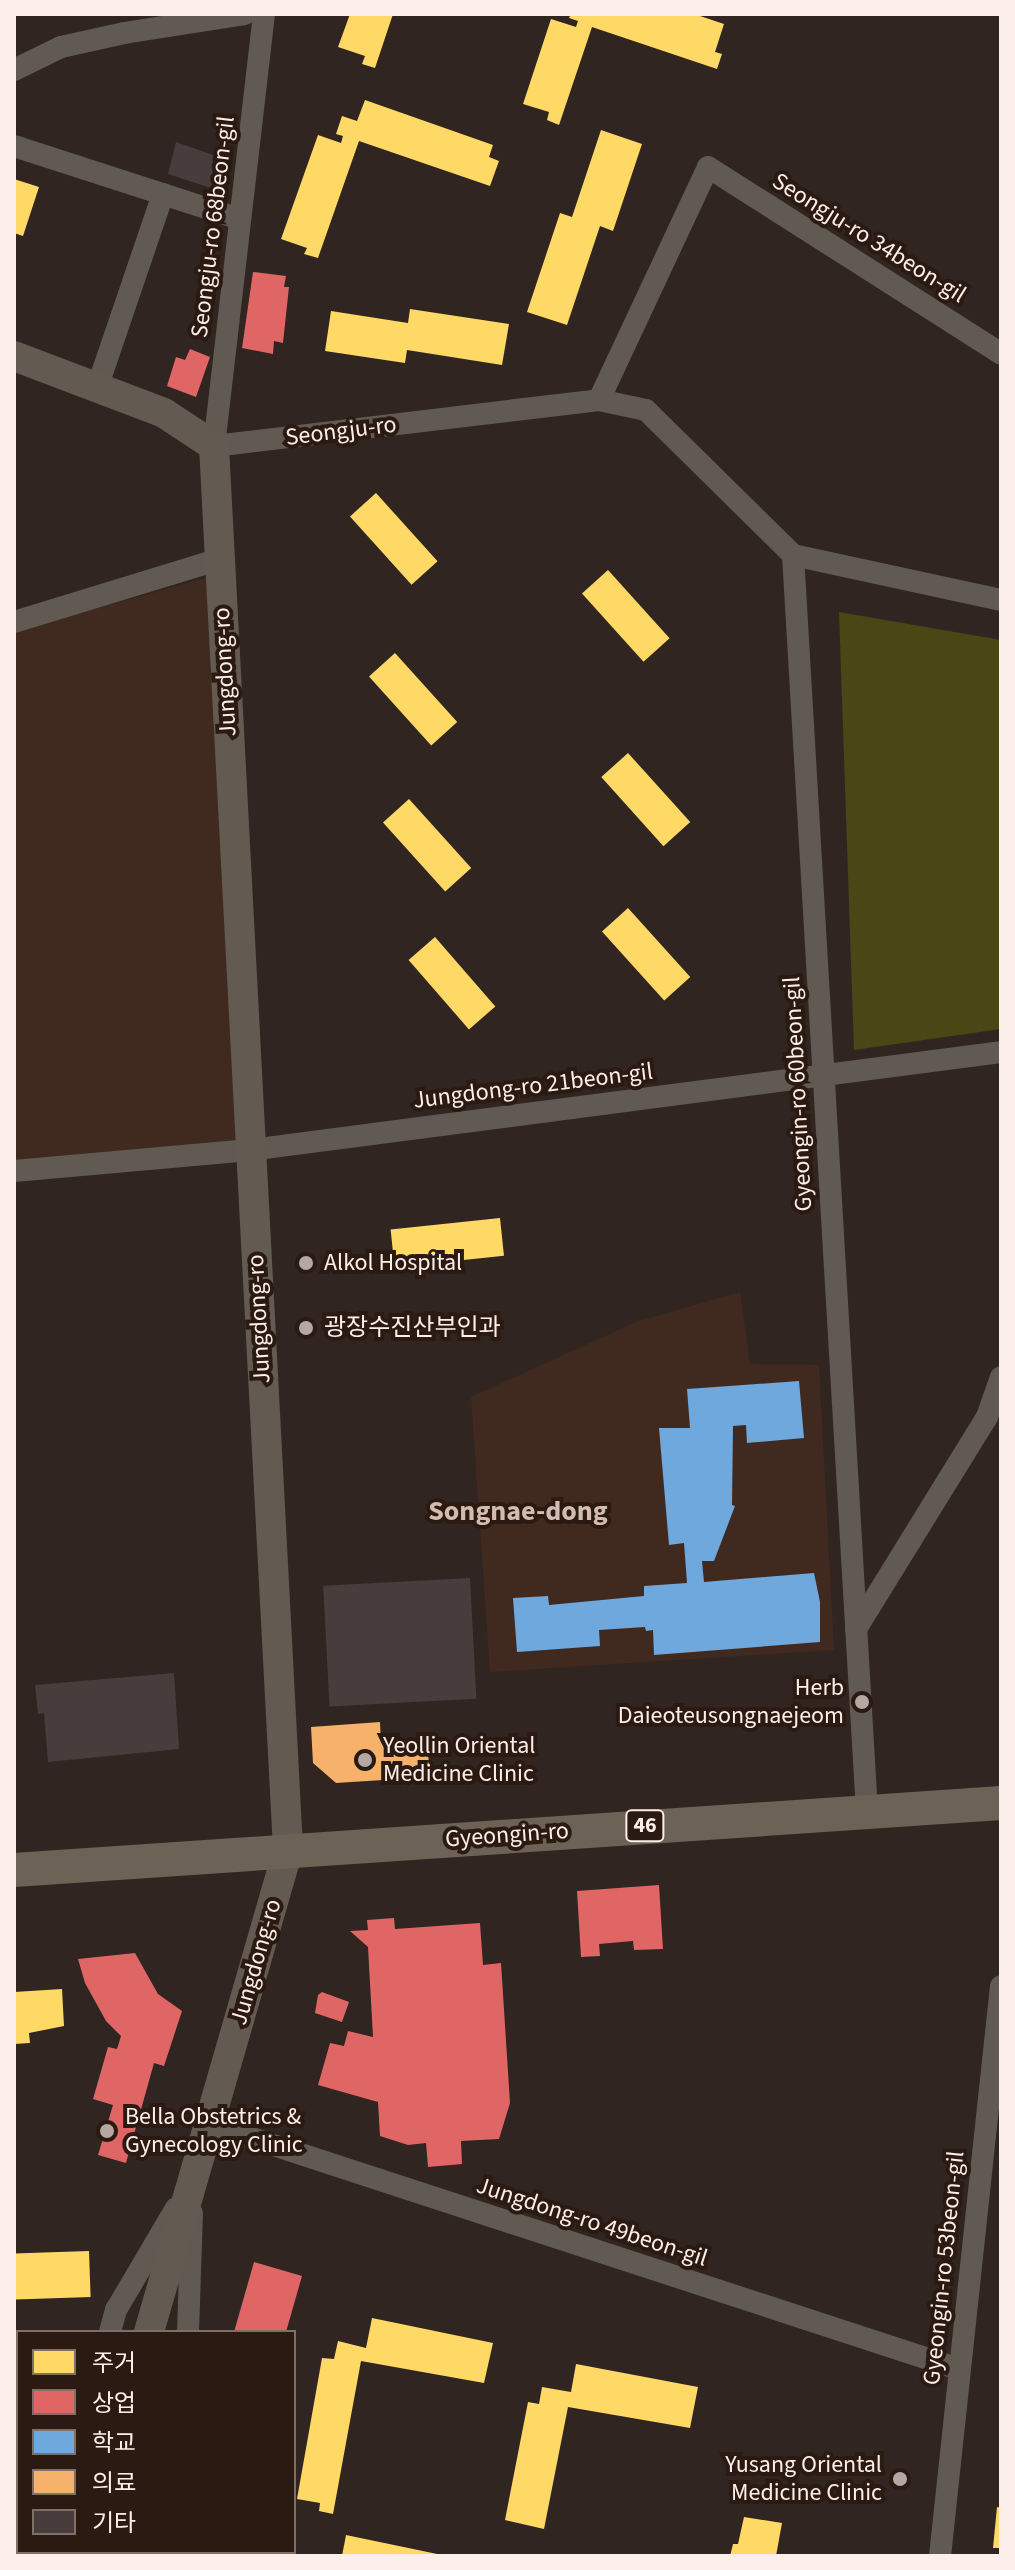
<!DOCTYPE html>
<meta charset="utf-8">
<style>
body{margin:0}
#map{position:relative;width:1015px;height:2570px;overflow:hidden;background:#302520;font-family:"Source Sans 3","Noto Sans KR",sans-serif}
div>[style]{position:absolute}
.built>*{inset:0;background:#402a1f}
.green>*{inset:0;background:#4a4616}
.homes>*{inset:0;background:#ffd966;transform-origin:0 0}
.shops>*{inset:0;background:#e06666;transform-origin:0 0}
.schools>*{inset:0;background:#6fa8dc}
.health>*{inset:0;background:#f6b26b}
.building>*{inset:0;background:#483d3c;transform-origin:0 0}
.street>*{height:22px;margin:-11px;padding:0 11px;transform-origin:11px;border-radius:11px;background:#615a52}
.secondary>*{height:30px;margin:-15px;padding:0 15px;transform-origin:15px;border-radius:15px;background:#635b51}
.primary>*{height:34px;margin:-17px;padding:0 17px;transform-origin:17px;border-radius:17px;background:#6c6256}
.dots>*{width:22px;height:22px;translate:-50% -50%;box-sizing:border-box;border:4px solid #2b1a11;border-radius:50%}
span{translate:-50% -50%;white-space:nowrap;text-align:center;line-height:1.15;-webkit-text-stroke:8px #2b1a11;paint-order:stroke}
.shield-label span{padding:2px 6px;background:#2b1a11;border:2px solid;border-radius:6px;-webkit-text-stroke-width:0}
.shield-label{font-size:22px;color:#fcefe9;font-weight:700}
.street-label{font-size:24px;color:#fcefe9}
.poi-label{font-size:24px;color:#fcefe9}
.left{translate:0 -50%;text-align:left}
.right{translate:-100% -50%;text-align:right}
.quarter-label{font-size:28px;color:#d4bbb0;font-weight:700}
.frame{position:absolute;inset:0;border:16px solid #fcefe9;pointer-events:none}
.legend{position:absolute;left:16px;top:2330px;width:280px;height:224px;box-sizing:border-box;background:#2b1a11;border:2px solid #7f6f67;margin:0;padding:10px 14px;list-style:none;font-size:24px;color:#fcefe9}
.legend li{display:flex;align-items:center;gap:16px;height:40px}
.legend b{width:40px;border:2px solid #7f6f67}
</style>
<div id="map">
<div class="built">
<div style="clip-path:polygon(221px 574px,250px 1150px,14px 1171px,14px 631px)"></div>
<div style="clip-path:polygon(740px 1292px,750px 1364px,819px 1365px,834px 1650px,490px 1672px,471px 1397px,636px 1322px)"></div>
</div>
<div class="green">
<div style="clip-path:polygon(839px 612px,1001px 640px,1001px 1029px,854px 1050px)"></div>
</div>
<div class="homes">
<div style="clip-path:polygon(350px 14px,393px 14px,375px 68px,362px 64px,365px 56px,338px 47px)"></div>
<div style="clip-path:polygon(571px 14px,694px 14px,724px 24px,715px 52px,722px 54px,717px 69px,592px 27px,559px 125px,547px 120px,549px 112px,523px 104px,551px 19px,576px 27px,578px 21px,569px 18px)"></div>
<div style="clip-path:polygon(365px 100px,493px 145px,489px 157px,499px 161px,490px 186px,359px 141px,318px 258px,304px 254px,307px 248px,281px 239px,318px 135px,341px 143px,343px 136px,336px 134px,342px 116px,357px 121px)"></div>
<div style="clip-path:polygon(601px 130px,642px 144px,613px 231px,600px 226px,567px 325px,527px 312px,560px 213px,572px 217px)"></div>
<div style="clip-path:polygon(14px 179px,39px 187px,23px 236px,14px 233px)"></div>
<div style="clip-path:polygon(410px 309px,509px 324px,502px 365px,407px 350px,405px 363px,325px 351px,331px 311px,408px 323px)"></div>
<div style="left:376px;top:493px;width:92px;height:35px;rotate:48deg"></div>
<div style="left:608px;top:570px;width:92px;height:35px;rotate:48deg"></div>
<div style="left:395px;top:653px;width:93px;height:35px;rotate:48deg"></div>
<div style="left:628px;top:753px;width:93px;height:36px;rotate:48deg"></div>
<div style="left:409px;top:799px;width:93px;height:35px;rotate:48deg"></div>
<div style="left:628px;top:908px;width:93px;height:35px;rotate:48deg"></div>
<div style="left:435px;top:937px;width:92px;height:35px;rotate:49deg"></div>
<div style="left:500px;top:1218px;width:38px;height:110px;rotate:84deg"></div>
<div style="clip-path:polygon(62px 1989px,64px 2026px,29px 2033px,30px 2043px,14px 2044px,14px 1992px)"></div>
<div style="left:89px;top:2251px;width:46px;height:75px;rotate:88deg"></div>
<div style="clip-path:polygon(372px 2318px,493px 2343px,484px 2383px,361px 2361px,333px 2514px,319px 2511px,320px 2503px,297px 2499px,322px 2358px,334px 2359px,338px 2341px,366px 2348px)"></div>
<div style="clip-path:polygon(576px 2364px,698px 2387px,690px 2428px,568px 2407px,544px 2529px,505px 2520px,528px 2402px,539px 2404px,542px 2387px,571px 2392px)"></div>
<div style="clip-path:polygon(997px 2507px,1001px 2508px,1001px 2548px,993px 2548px)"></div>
<div style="clip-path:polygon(744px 2517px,782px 2523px,776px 2556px,730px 2556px,733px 2544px,738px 2544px)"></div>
<div style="clip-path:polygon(346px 2535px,442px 2555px,442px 2556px,342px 2556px)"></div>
</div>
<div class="shops">
<div style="clip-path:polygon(253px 272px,286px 276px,284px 287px,289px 287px,283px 343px,274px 341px,273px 354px,242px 348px)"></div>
<div style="clip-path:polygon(190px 349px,210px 357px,196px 397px,167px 386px,176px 357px,185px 360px)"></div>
<div style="clip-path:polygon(659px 1885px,663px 1949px,634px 1950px,633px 1941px,599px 1944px,600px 1956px,581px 1957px,577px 1891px)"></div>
<div style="clip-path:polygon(394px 1918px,395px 1929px,480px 1923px,483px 1965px,501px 1963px,510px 2103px,499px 2139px,461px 2141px,462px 2164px,428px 2167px,426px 2143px,408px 2145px,380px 2136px,378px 2102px,318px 2085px,330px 2043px,344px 2046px,348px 2031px,373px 2037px,368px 1947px,350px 1931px,368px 1930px,367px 1920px)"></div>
<div style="clip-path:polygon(135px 1953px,158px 1994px,182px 2011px,164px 2066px,154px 2063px,126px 2163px,98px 2155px,113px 2105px,93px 2099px,108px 2047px,117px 2049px,121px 2036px,106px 2021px,85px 1983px,78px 1959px)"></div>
<div style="clip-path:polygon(322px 1992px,349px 2002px,342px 2022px,315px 2013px,318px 1995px)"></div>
<div style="clip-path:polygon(254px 2262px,302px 2276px,286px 2332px,234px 2332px)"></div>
<div style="left:172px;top:2552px;width:61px;height:4px"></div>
</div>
<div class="schools">
<div style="clip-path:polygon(799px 1381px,804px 1438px,747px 1443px,746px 1425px,733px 1426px,732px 1505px,735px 1506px,714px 1561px,702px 1561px,704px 1582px,814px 1573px,820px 1602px,820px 1642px,654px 1655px,653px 1630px,646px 1631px,645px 1627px,599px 1630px,600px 1646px,517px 1652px,513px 1598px,548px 1596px,549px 1605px,644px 1596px,644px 1586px,687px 1583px,684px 1543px,669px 1545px,659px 1428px,690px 1428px,687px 1389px)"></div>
</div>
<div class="health">
<div style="clip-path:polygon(380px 1722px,381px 1743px,427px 1740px,430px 1777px,336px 1783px,313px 1763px,311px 1727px)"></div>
</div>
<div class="building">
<div style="clip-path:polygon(176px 142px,230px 161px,223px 183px,214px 189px,168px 174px)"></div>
<div style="left:470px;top:1578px;width:121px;height:147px;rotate:87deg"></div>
<div style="clip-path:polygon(174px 1673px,179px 1749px,48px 1762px,44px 1713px,38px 1714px,35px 1685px)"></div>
</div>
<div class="street">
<div style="left:264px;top:14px;width:435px;rotate:96.6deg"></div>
<div style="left:214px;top:446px;width:388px;rotate:-6.8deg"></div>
<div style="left:599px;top:400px;width:48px;rotate:12deg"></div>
<div style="left:646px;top:410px;width:206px;rotate:44.6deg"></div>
<div style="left:793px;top:555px;width:213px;rotate:12.2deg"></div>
<div style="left:14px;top:70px;width:52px;rotate:-26.1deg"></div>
<div style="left:61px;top:47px;width:65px;rotate:-12.5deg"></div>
<div style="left:124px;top:33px;width:122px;rotate:-8.9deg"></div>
<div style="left:14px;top:146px;width:237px;rotate:17.9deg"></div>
<div style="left:97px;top:388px;width:205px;rotate:-71.2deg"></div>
<div style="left:599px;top:400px;width:257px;rotate:-64.9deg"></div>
<div style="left:708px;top:167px;width:348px;rotate:32.5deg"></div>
<div style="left:793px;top:555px;width:1258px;rotate:86.63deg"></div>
<div style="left:14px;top:622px;width:215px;rotate:-17deg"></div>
<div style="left:14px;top:1171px;width:237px;rotate:-5.1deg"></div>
<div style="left:250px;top:1150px;width:757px;rotate:-7.43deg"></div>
<div style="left:856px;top:1629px;width:249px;rotate:-58.3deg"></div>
<div style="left:987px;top:1417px;width:42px;rotate:-70.7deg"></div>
<div style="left:209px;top:2124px;width:789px;rotate:18.09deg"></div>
<div style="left:110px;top:2332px;width:23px;rotate:-75deg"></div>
<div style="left:116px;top:2310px;width:118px;rotate:-59.5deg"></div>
<div style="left:188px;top:2332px;width:119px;rotate:-88.1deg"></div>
<div style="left:41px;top:2556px;width:4px;rotate:-76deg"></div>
<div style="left:126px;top:2556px;width:4px;rotate:-76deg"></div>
<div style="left:940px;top:2556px;width:573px;rotate:-83.89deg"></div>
</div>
<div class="secondary">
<div style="left:14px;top:356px;width:160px;rotate:20.8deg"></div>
<div style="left:164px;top:413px;width:60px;rotate:33.4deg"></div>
<div style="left:214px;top:446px;width:1406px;rotate:86.98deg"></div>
<div style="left:288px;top:1850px;width:502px;rotate:106.09deg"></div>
<div style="left:84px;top:2556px;width:4px;rotate:-76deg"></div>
</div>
<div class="primary">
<div style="left:14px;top:1870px;width:989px;rotate:-3.88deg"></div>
</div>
<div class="dots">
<div style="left:306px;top:1263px;background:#b5a8a3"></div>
<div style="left:306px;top:1328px;background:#b5a8a3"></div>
<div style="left:862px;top:1702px;background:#b5a8a3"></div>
<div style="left:365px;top:1760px;background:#b5a8a3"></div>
<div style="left:107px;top:2131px;background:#b5a8a3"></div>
<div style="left:900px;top:2479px;background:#b5a8a3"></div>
</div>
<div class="shield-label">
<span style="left:645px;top:1826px">46</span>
</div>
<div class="street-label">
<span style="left:213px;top:227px;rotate:-83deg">Seongju-ro 68beon-gil</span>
<span style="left:869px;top:238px;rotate:32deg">Seongju-ro 34beon-gil</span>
<span style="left:341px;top:431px;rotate:-7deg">Seongju-ro</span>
<span style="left:225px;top:672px;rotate:-93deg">Jungdong-ro</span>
<span style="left:533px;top:1086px;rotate:-7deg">Jungdong-ro 21beon-gil</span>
<span style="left:798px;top:1094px;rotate:-93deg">Gyeongin-ro 60beon-gil</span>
<span style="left:259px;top:1319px;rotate:-93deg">Jungdong-ro</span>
<span style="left:507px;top:1835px;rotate:-4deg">Gyeongin-ro</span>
<span style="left:256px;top:1962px;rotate:-74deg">Jungdong-ro</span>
<span style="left:592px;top:2222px;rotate:18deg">Jungdong-ro 49beon-gil</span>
<span style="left:944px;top:2268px;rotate:-84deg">Gyeongin-ro 53beon-gil</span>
</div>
<div class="poi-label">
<span class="left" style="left:324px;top:1263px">Alkol Hospital</span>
<span class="left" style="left:324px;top:1328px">광장수진산부인과</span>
<span class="right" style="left:844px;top:1702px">Herb<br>Daieoteusongnaejeom</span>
<span class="left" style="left:383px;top:1760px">Yeollin Oriental<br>Medicine Clinic</span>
<span class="left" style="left:125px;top:2131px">Bella Obstetrics &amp;<br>Gynecology Clinic</span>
<span class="right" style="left:882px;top:2479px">Yusang Oriental<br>Medicine Clinic</span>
</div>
<div class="quarter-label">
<span style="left:518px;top:1511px">Songnae-dong</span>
</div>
<div class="frame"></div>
<ul class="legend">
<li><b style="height:22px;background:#ffd966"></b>주거</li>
<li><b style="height:22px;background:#e06666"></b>상업</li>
<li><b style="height:22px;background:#6fa8dc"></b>학교</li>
<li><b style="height:22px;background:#f6b26b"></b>의료</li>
<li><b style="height:22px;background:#483d3c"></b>기타</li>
</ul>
</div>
